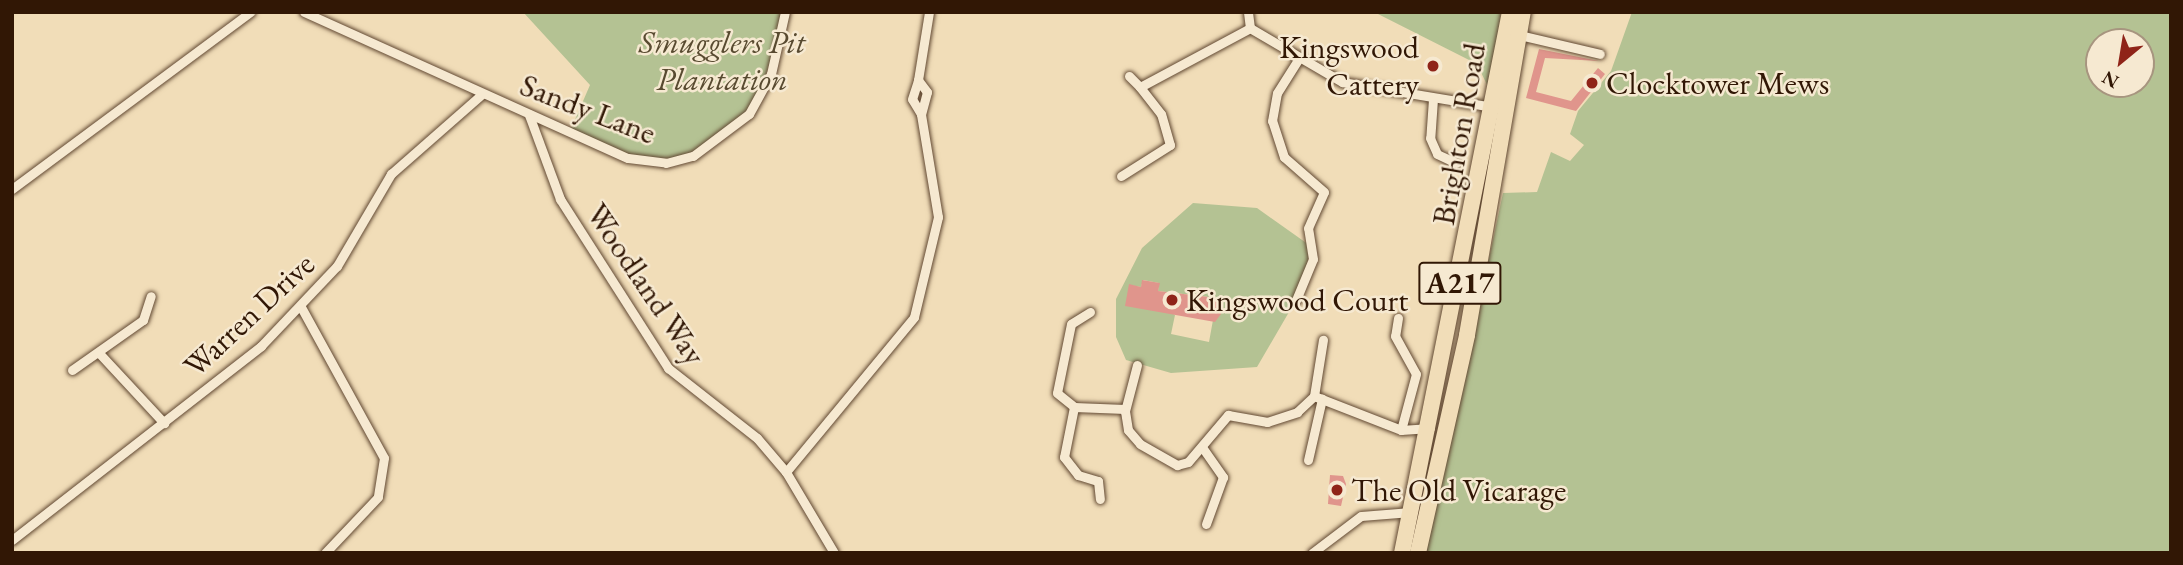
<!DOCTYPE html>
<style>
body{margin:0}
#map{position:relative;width:2183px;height:565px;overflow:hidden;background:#f1ddb8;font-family:"EB Garamond",serif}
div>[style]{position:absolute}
.green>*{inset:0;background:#b4c293}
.building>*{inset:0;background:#e0958c}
.roads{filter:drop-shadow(0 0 2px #614832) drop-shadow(0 0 2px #614832)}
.street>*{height:9px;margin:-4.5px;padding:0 4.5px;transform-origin:4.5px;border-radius:4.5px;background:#f6e9d1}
.highway>*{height:16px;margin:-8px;padding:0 8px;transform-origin:8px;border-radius:8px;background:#f1ddb8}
.dots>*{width:19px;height:19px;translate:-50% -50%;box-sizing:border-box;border:4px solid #f6e9d1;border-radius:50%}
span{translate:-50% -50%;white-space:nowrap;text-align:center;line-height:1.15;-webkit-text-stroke:5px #f6e9d1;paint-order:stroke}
.shield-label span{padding:2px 5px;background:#f6e9d1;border:2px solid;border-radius:5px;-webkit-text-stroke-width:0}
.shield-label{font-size:30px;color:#311705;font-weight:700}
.park-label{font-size:32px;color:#584a30;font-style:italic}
.poi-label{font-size:32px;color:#311705}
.right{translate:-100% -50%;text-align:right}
.left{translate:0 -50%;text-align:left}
.street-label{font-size:32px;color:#311705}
.frame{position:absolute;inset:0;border:14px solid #311705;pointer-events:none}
.north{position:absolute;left:2085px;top:28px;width:70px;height:70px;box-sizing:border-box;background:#f6e9d1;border:2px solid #a7957f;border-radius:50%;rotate:210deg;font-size:19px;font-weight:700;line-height:28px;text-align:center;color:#311705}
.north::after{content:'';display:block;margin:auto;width:24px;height:32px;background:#8f2418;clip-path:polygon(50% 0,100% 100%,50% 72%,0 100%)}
</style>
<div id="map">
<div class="green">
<div style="clip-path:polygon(523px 12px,785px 12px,757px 104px,693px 156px,650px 163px,570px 131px,590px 85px)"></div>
<div style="clip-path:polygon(1374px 12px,1501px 12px,1490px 91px,1477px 64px)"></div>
<div style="clip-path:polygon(evenodd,1632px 12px,2171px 12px,2171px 553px,1426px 553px,1503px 193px,1537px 192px,1551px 152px,1570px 161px,1584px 145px,1570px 134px,1578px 111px,1611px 71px,1632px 12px,2099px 42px,2141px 42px,2141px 84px,2099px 84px,2099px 42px)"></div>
<div style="clip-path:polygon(evenodd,1193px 203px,1257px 208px,1312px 247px,1296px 300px,1257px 367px,1171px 373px,1126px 360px,1116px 337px,1116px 299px,1142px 248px,1193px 203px,1143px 280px,1159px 283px,1158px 291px,1217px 298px,1209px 342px,1171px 334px,1175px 315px,1129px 285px,1141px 287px,1143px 280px)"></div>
</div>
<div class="building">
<div style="clip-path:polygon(1539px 49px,1599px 61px,1545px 58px,1536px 92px,1571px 101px,1598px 68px,1605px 74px,1576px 111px,1526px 98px)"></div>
<div style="clip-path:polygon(1142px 280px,1160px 283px,1158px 291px,1217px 298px,1221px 314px,1215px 322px,1125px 306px,1129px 284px,1141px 287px)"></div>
<div style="clip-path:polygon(1330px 475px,1343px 476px,1346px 484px,1341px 506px,1328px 504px)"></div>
</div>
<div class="roads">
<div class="street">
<div style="left:304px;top:12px;width:355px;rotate:24.3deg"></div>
<div style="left:628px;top:158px;width:38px;rotate:7deg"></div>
<div style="left:666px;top:163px;width:28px;rotate:-15deg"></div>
<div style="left:693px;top:156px;width:70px;rotate:-36.9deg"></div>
<div style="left:749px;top:114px;width:46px;rotate:-61.2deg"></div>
<div style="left:771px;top:74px;width:64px;rotate:-77.3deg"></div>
<div style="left:1248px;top:12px;width:16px;rotate:83deg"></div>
<div style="left:1519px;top:35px;width:83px;rotate:13.2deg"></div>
<div style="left:1129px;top:76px;width:16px;rotate:45deg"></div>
<div style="left:918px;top:80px;width:69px;rotate:-80.8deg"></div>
<div style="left:1433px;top:99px;width:39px;rotate:94deg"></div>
<div style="left:1430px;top:138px;width:17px;rotate:66deg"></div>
<div style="left:1437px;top:154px;width:21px;rotate:25deg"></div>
<div style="left:529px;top:115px;width:90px;rotate:69.7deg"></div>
<div style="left:560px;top:199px;width:201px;rotate:57.4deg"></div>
<div style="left:668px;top:368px;width:113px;rotate:38.2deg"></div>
<div style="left:757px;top:438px;width:45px;rotate:49.5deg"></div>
<div style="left:786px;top:472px;width:94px;rotate:59.3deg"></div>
<div style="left:1121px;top:176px;width:58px;rotate:-32.3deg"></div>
<div style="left:1170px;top:145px;width:32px;rotate:-106deg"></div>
<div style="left:1161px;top:114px;width:34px;rotate:-128deg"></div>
<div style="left:1140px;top:87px;width:125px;rotate:-28.2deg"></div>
<div style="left:1250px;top:28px;width:107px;rotate:30.4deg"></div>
<div style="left:1342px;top:82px;width:153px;rotate:9.4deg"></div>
<div style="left:12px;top:189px;width:297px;rotate:-36.6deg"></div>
<div style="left:1296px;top:300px;width:44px;rotate:-67.5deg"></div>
<div style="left:1313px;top:259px;width:31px;rotate:-99deg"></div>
<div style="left:1308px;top:228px;width:39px;rotate:-66deg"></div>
<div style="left:1324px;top:192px;width:53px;rotate:-138.8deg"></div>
<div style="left:1284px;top:157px;width:38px;rotate:-108deg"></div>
<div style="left:1272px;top:121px;width:28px;rotate:-80deg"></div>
<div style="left:1277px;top:93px;width:41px;rotate:-57.8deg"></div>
<div style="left:301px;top:307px;width:172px;rotate:61.2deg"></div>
<div style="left:384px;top:458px;width:39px;rotate:99deg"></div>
<div style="left:378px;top:497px;width:77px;rotate:133.4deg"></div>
<div style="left:1090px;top:312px;width:22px;rotate:148deg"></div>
<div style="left:1071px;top:324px;width:70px;rotate:101.5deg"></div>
<div style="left:1057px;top:393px;width:22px;rotate:39deg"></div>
<div style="left:1074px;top:407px;width:51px;rotate:2.2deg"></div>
<div style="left:1398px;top:318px;width:18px;rotate:99deg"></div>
<div style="left:1395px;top:336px;width:43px;rotate:61.1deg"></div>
<div style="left:1416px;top:374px;width:58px;rotate:105deg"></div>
<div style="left:99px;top:353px;width:96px;rotate:47.1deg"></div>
<div style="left:1137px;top:365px;width:48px;rotate:104.6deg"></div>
<div style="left:1125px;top:411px;width:19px;rotate:81deg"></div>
<div style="left:1128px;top:430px;width:18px;rotate:49deg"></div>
<div style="left:1140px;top:444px;width:43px;rotate:29.6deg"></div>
<div style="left:1177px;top:465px;width:11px;rotate:-15deg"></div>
<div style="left:1188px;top:462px;width:62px;rotate:-49.6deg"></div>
<div style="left:1228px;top:415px;width:40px;rotate:10deg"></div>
<div style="left:1267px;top:422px;width:32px;rotate:-18deg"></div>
<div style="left:1297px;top:412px;width:23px;rotate:-43deg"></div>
<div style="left:1314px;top:396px;width:93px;rotate:21.3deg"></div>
<div style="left:1401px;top:430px;width:29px;rotate:-4deg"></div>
<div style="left:72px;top:370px;width:87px;rotate:-35.2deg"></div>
<div style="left:143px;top:320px;width:25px;rotate:-72deg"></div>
<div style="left:1314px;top:396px;width:57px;rotate:-80.9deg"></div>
<div style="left:1074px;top:407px;width:51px;rotate:101.3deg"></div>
<div style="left:1064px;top:457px;width:23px;rotate:52deg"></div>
<div style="left:1078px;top:475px;width:21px;rotate:17deg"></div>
<div style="left:1098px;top:481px;width:18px;rotate:84deg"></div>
<div style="left:1202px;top:447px;width:37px;rotate:55deg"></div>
<div style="left:1223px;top:477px;width:50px;rotate:109.9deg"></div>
<div style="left:1308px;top:460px;width:63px;rotate:-77.1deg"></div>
<div style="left:786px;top:472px;width:201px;rotate:-50.4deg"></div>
<div style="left:914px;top:317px;width:103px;rotate:-76.5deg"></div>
<div style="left:938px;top:217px;width:104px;rotate:-99.4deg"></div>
<div style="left:921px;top:114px;width:17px;rotate:-121deg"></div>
<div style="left:912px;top:99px;width:20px;rotate:-72deg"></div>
<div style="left:918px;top:80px;width:15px;rotate:53deg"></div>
<div style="left:927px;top:92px;width:23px;rotate:105deg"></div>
<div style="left:12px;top:540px;width:316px;rotate:-37.9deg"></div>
<div style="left:261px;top:346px;width:110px;rotate:-46.5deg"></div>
<div style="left:337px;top:266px;width:107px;rotate:-59.6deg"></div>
<div style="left:391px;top:174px;width:121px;rotate:-41.3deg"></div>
<div style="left:1312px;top:553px;width:61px;rotate:-37.1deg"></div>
<div style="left:1361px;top:516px;width:50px;rotate:-4.6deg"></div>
</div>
<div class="highway">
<div style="left:1402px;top:553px;width:552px;rotate:-78.71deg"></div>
<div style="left:1418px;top:553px;width:223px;rotate:-77.3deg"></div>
<div style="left:1467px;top:335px;width:328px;rotate:-80.2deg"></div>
</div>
</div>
<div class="dots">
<div style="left:1433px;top:66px;background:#8f2418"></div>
<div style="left:1592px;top:83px;background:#8f2418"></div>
<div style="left:1172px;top:300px;background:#8f2418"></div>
<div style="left:1337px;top:490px;background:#8f2418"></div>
</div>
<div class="shield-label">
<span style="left:1460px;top:283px">A217</span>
</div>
<div class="park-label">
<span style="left:722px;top:61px">Smugglers Pit<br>Plantation</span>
</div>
<div class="poi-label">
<span class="right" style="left:1419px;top:66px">Kingswood<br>Cattery</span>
<span class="left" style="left:1606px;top:83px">Clocktower Mews</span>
<span class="left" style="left:1186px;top:300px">Kingswood Court</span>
<span class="left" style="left:1351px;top:490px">The Old Vicarage</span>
</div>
<div class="street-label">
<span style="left:588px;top:109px;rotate:21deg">Sandy Lane</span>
<span style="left:1459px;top:134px;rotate:-80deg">Brighton Road</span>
<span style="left:646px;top:284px;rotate:56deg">Woodland Way</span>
<span style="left:249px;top:315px;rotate:-43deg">Warren Drive</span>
</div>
<div class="frame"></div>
<div class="north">N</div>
</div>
